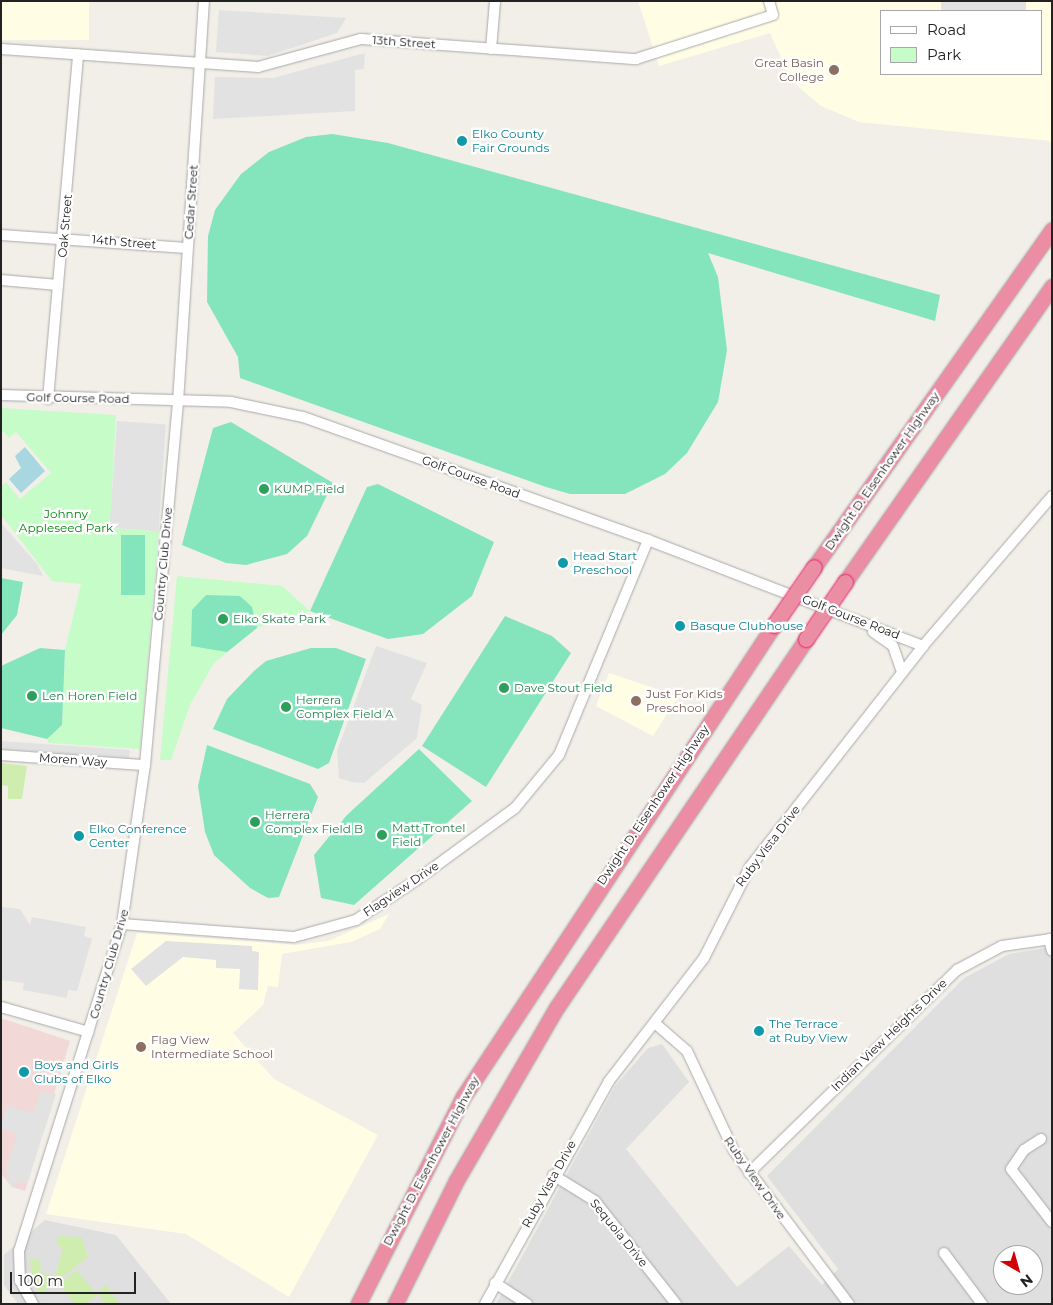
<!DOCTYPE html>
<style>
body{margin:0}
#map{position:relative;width:1053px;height:1305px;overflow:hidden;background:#f2efe9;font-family:Montserrat,sans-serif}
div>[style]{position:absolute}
.residential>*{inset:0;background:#e0dfdf}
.commercial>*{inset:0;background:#f3d8d8}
.education>*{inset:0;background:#fffee5;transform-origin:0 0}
.grass>*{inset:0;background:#cfedae}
.park>*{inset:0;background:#c6fcc8}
.pitch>*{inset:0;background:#84e4bc;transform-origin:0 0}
.parking>*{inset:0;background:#e2e2e2;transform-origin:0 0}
.water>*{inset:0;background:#a8d6e1}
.roads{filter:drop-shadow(0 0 1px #a9a9a9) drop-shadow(0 0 1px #a9a9a9)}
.minor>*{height:10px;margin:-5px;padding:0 5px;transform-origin:5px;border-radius:5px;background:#fff}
.highway>*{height:15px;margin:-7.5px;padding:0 7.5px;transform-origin:7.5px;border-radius:7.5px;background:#ec8ea3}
.bridges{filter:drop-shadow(0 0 1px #e3226b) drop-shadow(0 0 1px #e3226b)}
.highway-bridge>*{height:15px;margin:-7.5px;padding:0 7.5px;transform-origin:7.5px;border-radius:7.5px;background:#ec8ea3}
.dots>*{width:14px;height:14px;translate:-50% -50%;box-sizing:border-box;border:2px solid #fff;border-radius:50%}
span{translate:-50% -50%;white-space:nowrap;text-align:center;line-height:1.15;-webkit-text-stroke:4.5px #fff;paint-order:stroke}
.street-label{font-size:12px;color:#222}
.education-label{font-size:12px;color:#785e54}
.right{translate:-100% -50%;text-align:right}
.left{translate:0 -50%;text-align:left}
.culture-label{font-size:12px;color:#0d838f}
.leisure-label{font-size:12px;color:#27864d}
.park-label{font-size:12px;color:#07890e}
.frame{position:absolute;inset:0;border:2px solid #222;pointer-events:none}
.legend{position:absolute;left:880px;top:10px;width:162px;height:65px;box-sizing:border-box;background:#fff;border:1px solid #a7a7a7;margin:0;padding:6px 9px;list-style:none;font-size:15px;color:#222}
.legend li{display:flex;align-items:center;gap:10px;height:25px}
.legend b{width:25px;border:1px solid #a7a7a7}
.north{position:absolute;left:993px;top:1245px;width:50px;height:50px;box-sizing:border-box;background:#fff;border:1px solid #a7a7a7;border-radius:50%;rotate:142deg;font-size:14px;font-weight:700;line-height:20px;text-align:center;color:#222}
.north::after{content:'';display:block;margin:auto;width:18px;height:22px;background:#d40007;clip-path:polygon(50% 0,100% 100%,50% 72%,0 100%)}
.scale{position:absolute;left:10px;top:1272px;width:126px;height:22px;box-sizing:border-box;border:2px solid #222;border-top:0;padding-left:6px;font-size:15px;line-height:18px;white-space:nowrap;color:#222;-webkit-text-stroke:4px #fff;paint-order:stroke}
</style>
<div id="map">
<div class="residential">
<div style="clip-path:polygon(evenodd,1052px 947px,1052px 1304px,496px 1304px,615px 1086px,648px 1048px,662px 1044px,689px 1082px,626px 1149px,737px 1287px,789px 1246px,822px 1285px,838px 1269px,767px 1176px,964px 978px,1009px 954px,1052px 947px,1003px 1255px,1033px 1255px,1033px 1285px,1003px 1285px,1003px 1255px)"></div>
<div style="clip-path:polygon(45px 1220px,116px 1235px,171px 1304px,18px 1304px,4px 1285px,4px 1255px)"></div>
</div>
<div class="commercial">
<div style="clip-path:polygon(1px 1018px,70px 1041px,25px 1191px,12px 1187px,1px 1174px)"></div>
</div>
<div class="education">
<div style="left:1px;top:1px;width:88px;height:39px"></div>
<div style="clip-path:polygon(evenodd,638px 1px,1052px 1px,1052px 141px,859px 122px,821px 106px,792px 81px,770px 33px,659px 66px,638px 1px,882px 11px,1042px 11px,1042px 74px,882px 74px,882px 11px)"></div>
<div style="clip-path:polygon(609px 673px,678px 696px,653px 736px,596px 706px)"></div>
<div style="clip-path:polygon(389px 914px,380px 929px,351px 942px,282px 954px,278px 987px,268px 986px,263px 1005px,233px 1033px,274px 1079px,378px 1135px,289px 1297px,186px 1234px,46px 1214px,137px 933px,296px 945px,328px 941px)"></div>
</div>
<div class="grass">
<div style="clip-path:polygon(1px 763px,27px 766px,22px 799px,8px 799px,8px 786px,1px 785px)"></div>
<div style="clip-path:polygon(58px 1236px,82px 1237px,88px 1257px,40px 1295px,31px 1276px,30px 1258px,40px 1260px,41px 1274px,55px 1275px,63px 1249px,57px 1244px)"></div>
<div style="clip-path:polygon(77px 1270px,96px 1293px,106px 1285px,120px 1304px,105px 1304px,98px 1294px,86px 1304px,75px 1304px,59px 1284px)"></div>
</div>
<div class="park">
<div style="clip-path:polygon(1px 408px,116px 415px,110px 528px,159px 531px,140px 749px,49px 743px,47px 739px,62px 725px,65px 650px,81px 584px,52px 581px,1px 515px,1px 486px,6px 482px,20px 499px,51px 473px,16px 432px,9px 438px,1px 429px)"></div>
<div style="clip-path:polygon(177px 576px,282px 586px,310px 611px,257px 628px,214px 663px,190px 705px,171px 760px,160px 760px)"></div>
</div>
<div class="pitch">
<div style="clip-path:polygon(332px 134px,388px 143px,940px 295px,935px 321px,708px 253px,718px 277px,727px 350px,718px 402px,687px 453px,665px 474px,625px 494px,570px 494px,546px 487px,240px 378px,238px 357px,207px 302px,208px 236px,215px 210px,241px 174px,269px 152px,306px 137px)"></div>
<div style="clip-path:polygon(231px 422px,333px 483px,307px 536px,287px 554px,246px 565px,226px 563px,182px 545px,213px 428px)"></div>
<div style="clip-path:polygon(378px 484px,494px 542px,472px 596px,423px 634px,388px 639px,310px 611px,367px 487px)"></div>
<div style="left:121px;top:535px;width:24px;height:60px"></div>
<div style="clip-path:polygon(1px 578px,23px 582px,17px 615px,1px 635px)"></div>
<div style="clip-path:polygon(206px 595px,240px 596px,252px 607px,257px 628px,227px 652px,191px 646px,192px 610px)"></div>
<div style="clip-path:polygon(505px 616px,552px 636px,571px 653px,486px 787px,422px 746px)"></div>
<div style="clip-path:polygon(40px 648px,65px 650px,62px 725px,47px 739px,1px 728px,1px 666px)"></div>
<div style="clip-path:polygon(311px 648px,336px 648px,366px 659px,329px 763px,318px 769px,213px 729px,227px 699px,254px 671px,266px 661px)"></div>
<div style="clip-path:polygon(207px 745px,310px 784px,318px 797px,279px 897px,268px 898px,250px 888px,214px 855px,205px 832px,198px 786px)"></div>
<div style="clip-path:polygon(419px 749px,472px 801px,354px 905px,321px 898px,314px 855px,347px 815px)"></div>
</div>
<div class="parking">
<div style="left:941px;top:1px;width:85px;height:10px"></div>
<div style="clip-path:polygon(219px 10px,346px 18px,337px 33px,268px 56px,216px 52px)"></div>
<div style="clip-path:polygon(365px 53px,364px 69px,355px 70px,355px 111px,213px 119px,215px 77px,273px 78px)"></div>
<div style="left:117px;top:421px;width:49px;height:107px;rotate:4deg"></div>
<div style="clip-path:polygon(1px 523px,37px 564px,43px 576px,1px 568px)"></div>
<div style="clip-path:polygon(376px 646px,427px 663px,411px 699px,422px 705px,417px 738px,364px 783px,351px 782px,339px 778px,337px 751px)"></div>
<div style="left:1px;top:741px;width:129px;height:8px;rotate:4deg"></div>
<div style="clip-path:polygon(1px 907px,20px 909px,30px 925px,32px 917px,86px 927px,84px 936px,92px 939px,77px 991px,68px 990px,67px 998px,23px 990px,24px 983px,1px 980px)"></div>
<div style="clip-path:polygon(166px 941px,252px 946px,252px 951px,259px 952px,258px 990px,239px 989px,240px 969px,216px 968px,216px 960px,183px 957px,146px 986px,131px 969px)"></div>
<div style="clip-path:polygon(41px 1092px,56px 1094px,27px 1184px,20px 1181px,12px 1187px,6px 1179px,11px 1174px,5px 1172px,18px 1133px,1px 1129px,1px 1123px,8px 1106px,33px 1113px)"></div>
</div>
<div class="water">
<div style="clip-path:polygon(25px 447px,45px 471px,21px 493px,9px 479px,21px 468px,15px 456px)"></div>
</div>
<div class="roads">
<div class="minor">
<div style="left:1px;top:49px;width:258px;rotate:4deg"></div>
<div style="left:258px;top:67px;width:107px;rotate:-15.2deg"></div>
<div style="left:361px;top:39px;width:276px;rotate:4.2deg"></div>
<div style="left:636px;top:59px;width:144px;rotate:-17.8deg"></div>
<div style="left:773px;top:15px;width:15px;rotate:-106deg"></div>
<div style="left:491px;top:49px;width:48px;rotate:-85.2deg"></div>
<div style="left:1px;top:235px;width:186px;rotate:4deg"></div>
<div style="left:1px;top:280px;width:57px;rotate:5deg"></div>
<div style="left:1px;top:395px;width:230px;rotate:1.7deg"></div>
<div style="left:231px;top:402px;width:74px;rotate:11.8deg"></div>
<div style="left:303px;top:417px;width:366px;rotate:19.6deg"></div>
<div style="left:648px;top:540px;width:295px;rotate:21.1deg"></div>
<div style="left:48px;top:399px;width:346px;rotate:-85deg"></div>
<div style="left:873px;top:632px;width:24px;rotate:35deg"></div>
<div style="left:893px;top:646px;width:28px;rotate:71deg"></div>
<div style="left:1px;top:755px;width:144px;rotate:4deg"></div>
<div style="left:122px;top:924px;width:172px;rotate:4.3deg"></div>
<div style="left:294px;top:937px;width:64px;rotate:-15.3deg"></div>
<div style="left:356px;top:920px;width:74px;rotate:-33.5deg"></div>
<div style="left:418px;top:879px;width:120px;rotate:-36.2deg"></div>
<div style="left:515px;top:808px;width:69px;rotate:-50.3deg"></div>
<div style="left:559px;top:755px;width:233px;rotate:-67.5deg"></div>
<div style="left:1049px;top:939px;width:12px;rotate:76deg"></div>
<div style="left:1px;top:1007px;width:91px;rotate:15.9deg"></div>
<div style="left:656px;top:1024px;width:41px;rotate:41.1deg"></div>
<div style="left:687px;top:1051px;width:110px;rotate:64.8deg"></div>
<div style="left:734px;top:1151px;width:191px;rotate:53.1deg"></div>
<div style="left:1041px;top:1139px;width:20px;rotate:147deg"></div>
<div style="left:1024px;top:1150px;width:23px;rotate:124deg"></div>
<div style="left:1011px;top:1169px;width:67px;rotate:52.3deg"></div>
<div style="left:749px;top:1173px;width:291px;rotate:-44.3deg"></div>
<div style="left:957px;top:970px;width:51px;rotate:-28.1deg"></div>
<div style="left:1002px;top:946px;width:50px;rotate:-8deg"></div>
<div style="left:553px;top:1175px;width:49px;rotate:31.8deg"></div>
<div style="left:595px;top:1201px;width:131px;rotate:51.8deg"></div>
<div style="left:944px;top:1253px;width:64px;rotate:53.3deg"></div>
<div style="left:495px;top:1283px;width:38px;rotate:33deg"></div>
<div style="left:33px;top:1304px;width:26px;rotate:-119deg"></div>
<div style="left:20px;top:1281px;width:30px;rotate:-92deg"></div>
<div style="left:19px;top:1251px;width:343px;rotate:-72.5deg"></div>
<div style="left:122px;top:924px;width:161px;rotate:-81.8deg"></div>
<div style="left:145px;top:765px;width:364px;rotate:-84.8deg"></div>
<div style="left:178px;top:402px;width:402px;rotate:-86.3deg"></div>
<div style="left:485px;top:1304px;width:255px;rotate:-60.9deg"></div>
<div style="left:609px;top:1081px;width:155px;rotate:-52.3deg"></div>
<div style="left:704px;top:958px;width:102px;rotate:-63.2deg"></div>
<div style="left:750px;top:867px;width:281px;rotate:-51.9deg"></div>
<div style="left:923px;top:646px;width:198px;rotate:-49.3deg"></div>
</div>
<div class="highway">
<div style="left:814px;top:567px;width:413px;rotate:-54.8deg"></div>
<div style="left:845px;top:582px;width:361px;rotate:-55deg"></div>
<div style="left:358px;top:1304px;width:232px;rotate:-63.1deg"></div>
<div style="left:463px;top:1097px;width:565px;rotate:-56.62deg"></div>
<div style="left:395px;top:1304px;width:137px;rotate:-63.6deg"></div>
<div style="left:456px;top:1181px;width:201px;rotate:-59.9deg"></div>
<div style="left:557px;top:1007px;width:444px;rotate:-55.9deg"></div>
</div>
</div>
<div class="bridges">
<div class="highway-bridge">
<div style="left:774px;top:625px;width:70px;rotate:-55.4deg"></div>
<div style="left:806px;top:639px;width:69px;rotate:-55.6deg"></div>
</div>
</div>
<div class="dots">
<div style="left:834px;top:70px;background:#8d6e63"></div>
<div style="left:462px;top:141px;background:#0f9aa8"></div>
<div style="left:264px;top:489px;background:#2e9e5b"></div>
<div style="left:563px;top:563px;background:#0f9aa8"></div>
<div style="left:223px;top:619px;background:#2e9e5b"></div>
<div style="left:680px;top:626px;background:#0f9aa8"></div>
<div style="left:504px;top:688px;background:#2e9e5b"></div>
<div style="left:32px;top:696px;background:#2e9e5b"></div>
<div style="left:636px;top:701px;background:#8d6e63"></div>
<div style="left:286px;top:707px;background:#2e9e5b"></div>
<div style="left:255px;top:822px;background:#2e9e5b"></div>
<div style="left:382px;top:835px;background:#2e9e5b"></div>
<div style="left:79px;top:836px;background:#0f9aa8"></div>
<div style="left:759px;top:1031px;background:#0f9aa8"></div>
<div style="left:141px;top:1047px;background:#8d6e63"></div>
<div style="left:24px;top:1072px;background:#0f9aa8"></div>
</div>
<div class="street-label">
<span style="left:404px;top:42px;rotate:4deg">13th Street</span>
<span style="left:191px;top:202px;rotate:-86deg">Cedar Street</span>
<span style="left:65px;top:226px;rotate:-85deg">Oak Street</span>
<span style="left:124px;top:242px;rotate:5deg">14th Street</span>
<span style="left:78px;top:398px;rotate:1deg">Golf Course Road</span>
<span style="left:882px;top:471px;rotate:-55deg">Dwight D. Eisenhower Highway</span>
<span style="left:471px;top:477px;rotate:20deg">Golf Course Road</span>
<span style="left:163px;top:564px;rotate:-85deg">Country Club Drive</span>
<span style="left:851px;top:617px;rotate:21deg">Golf Course Road</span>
<span style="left:73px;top:760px;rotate:4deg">Moren Way</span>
<span style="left:653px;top:805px;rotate:-56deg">Dwight D. Eisenhower Highway</span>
<span style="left:768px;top:846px;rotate:-53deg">Ruby Vista Drive</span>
<span style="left:401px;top:889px;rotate:-34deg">Flagview Drive</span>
<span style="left:109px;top:964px;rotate:-74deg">Country Club Drive</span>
<span style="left:889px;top:1035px;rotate:-44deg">Indian View Heights Drive</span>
<span style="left:431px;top:1161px;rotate:-62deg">Dwight D. Eisenhower Highway</span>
<span style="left:755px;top:1178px;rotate:55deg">Ruby View Drive</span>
<span style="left:549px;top:1184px;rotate:-61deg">Ruby Vista Drive</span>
<span style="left:619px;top:1233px;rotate:51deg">Sequoia Drive</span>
</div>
<div class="education-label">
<span class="right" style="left:824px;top:70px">Great Basin<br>College</span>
<span class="left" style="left:646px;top:701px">Just For Kids<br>Preschool</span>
<span class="left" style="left:151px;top:1047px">Flag View<br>Intermediate School</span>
</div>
<div class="culture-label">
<span class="left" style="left:472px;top:141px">Elko County<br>Fair Grounds</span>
<span class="left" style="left:573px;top:563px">Head Start<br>Preschool</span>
<span class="left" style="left:690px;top:626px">Basque Clubhouse</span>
<span class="left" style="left:89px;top:836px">Elko Conference<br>Center</span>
<span class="left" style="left:769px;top:1031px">The Terrace<br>at Ruby View</span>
<span class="left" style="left:34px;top:1072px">Boys and Girls<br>Clubs of Elko</span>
</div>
<div class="leisure-label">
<span class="left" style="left:274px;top:489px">KUMP Field</span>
<span class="left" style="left:233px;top:619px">Elko Skate Park</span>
<span class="left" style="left:514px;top:688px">Dave Stout Field</span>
<span class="left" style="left:42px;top:696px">Len Horen Field</span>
<span class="left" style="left:296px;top:707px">Herrera<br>Complex Field A</span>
<span class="left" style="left:265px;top:822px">Herrera<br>Complex Field B</span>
<span class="left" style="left:392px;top:835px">Matt Trontel<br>Field</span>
</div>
<div class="park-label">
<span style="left:66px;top:521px">Johnny<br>Appleseed Park</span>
</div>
<div class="frame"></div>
<ul class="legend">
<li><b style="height:6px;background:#fff"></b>Road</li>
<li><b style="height:14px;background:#c6fcc8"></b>Park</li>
</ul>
<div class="north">N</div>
<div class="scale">100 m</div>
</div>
